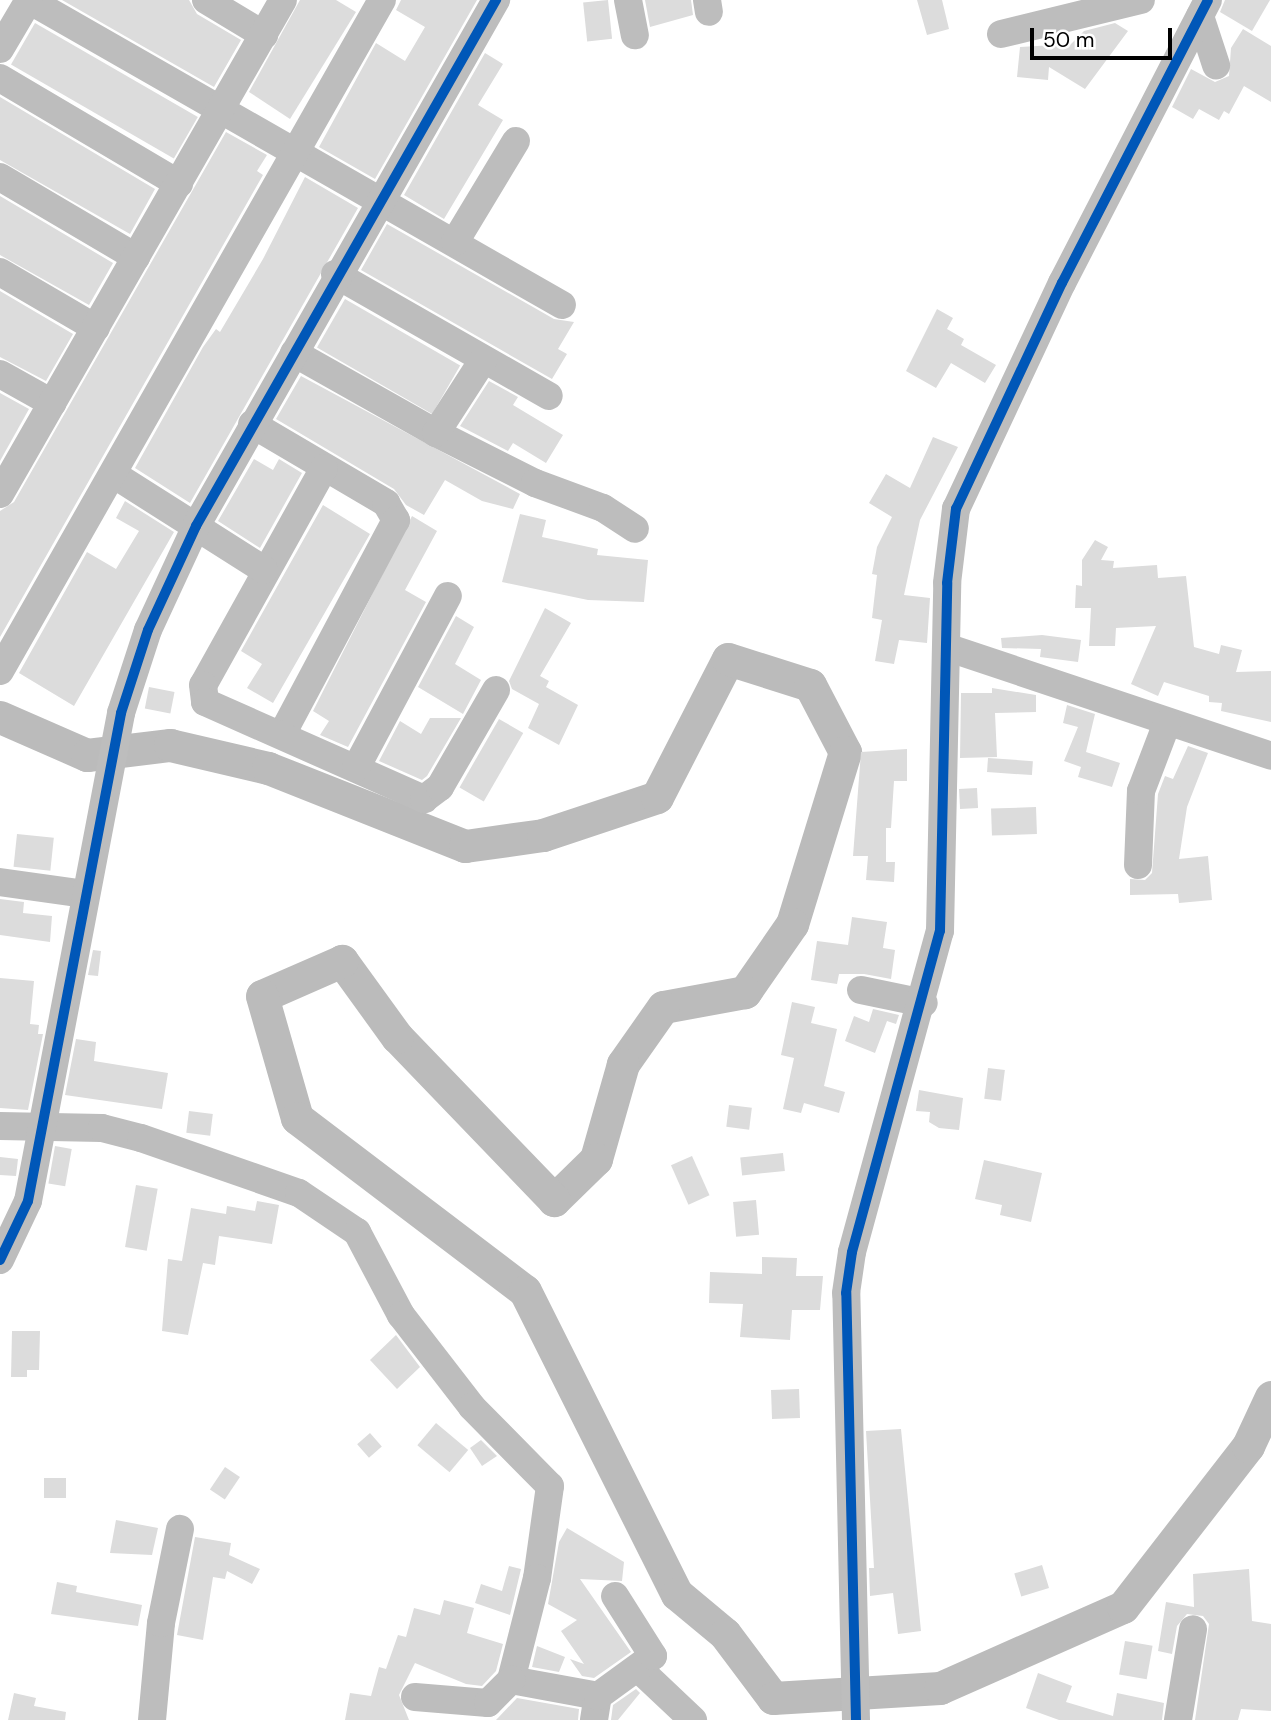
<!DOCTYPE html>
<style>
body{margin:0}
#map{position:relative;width:1271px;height:1720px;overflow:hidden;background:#fff;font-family:"DM Sans",sans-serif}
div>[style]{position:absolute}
.river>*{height:33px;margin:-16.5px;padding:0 16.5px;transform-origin:16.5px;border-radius:16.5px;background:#bbb}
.building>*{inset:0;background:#dcdcdc;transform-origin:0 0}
.minor>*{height:28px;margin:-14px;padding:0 14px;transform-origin:14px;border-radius:14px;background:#bdbdbd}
.cycleway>*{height:10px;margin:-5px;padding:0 5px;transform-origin:5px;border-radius:5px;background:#0057b8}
span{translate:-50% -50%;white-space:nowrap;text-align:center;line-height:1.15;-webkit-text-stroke:6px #fff;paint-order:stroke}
.scale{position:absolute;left:1030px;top:28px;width:142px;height:32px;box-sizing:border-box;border:4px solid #000;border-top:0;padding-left:9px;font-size:21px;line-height:24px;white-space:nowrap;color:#000;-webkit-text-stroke:5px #fff;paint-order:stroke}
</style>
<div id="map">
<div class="river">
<div style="left:0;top:717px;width:95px;rotate:23.6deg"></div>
<div style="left:87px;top:755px;width:84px;rotate:-6.9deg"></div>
<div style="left:170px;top:745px;width:101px;rotate:13.2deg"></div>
<div style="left:268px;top:768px;width:212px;rotate:21.6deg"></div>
<div style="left:465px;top:846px;width:79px;rotate:-8deg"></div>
<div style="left:543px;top:835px;width:120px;rotate:-18.4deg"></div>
<div style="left:657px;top:797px;width:155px;rotate:-62.8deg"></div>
<div style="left:728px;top:659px;width:86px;rotate:17.6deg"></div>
<div style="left:810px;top:685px;width:76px;rotate:62.4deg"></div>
<div style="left:845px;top:752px;width:180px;rotate:107.1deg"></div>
<div style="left:792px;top:924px;width:83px;rotate:124.7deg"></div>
<div style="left:745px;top:992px;width:83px;rotate:169.6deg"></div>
<div style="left:663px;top:1007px;width:70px;rotate:125.1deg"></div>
<div style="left:623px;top:1064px;width:99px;rotate:105.9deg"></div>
<div style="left:596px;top:1159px;width:59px;rotate:135.7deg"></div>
<div style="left:554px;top:1200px;width:226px;rotate:-133.9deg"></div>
<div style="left:397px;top:1037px;width:94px;rotate:-125.9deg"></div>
<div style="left:342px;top:961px;width:87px;rotate:156.4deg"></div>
<div style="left:262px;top:996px;width:127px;rotate:74deg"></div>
<div style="left:297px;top:1118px;width:286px;rotate:37.2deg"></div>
<div style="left:525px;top:1291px;width:339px;rotate:63.4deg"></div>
<div style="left:677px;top:1594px;width:62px;rotate:39.8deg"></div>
<div style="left:725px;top:1634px;width:80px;rotate:53.1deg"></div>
<div style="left:773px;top:1698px;width:167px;rotate:-3.4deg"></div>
<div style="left:940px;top:1688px;width:200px;rotate:-23.9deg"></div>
<div style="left:1123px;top:1607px;width:204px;rotate:-52.2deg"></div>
<div style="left:1248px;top:1446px;width:54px;rotate:-64.9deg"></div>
</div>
<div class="building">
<div style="clip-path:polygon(62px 0,189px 0,197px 14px,241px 40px,214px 87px)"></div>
<div style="clip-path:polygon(300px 0,336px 0,356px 12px,290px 119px,249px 92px)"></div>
<div style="clip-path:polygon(401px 0,477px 0,375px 179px,319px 147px,376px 43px,405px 61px,425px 27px,396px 10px)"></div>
<div style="left:608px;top:0;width:39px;height:25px;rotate:84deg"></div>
<div style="clip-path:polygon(645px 0,691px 0,693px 15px,650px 27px)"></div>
<div style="clip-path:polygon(917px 0,942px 0,949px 29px,927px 35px)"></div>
<div style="clip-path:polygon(1270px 0,1252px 31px,1220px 12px,1225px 0)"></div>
<div style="left:35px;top:23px;width:188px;height:48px;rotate:30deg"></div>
<div style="clip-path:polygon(1115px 23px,1128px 31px,1085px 89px,1049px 67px,1048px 80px,1017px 77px,1020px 47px,1071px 44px,1084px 31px)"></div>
<div style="clip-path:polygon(1243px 29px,1271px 46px,1271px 102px,1244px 86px,1229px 114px,1224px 111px,1219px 120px,1199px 109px,1193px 119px,1172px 107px,1191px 69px,1215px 82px,1229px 76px,1231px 48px)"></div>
<div style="clip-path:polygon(485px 53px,503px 64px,478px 105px,503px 120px,444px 219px,404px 195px)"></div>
<div style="clip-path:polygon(0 97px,155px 189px,130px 234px,0 160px)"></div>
<div style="clip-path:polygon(226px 132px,267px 155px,257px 171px,263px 175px,0 637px,0 511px,14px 502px)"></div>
<div style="clip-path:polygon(305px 177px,358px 208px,190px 503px,135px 468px,203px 347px,216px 329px,220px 332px,263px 259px)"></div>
<div style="clip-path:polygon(0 196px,113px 263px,89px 305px,0 255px)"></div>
<div style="clip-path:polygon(387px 224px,554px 319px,574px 322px,558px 349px,567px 354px,552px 379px,361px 270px)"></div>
<div style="clip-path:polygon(0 291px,73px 334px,46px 381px,0 357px)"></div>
<div style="left:345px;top:299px;width:133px;height:56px;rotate:30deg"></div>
<div style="clip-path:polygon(937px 309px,953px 318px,947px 329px,964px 339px,961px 345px,996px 365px,985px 383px,951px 363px,936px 388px,906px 371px)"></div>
<div style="clip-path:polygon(301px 376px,520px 494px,513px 509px,482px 501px,445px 480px,424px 515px,406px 505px,394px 489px,276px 419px)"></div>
<div style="clip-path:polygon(489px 381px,518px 397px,513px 405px,563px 435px,546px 463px,513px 443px,508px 451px,460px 426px)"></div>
<div style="clip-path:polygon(0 393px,29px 409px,0 461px)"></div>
<div style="clip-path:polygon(933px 437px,958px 447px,920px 520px,904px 595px,930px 598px,927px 643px,899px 640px,894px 664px,875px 661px,882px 620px,872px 618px,877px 575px,872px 574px,877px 547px,892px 517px,869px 503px,886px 474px,910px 488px)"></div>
<div style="clip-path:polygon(254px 459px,273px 470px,279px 459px,302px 473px,260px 548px,218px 521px)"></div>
<div style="clip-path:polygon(125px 501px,174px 532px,74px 706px,19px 673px,87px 552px,116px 569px,139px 531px,116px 518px)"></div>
<div style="clip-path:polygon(323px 505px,370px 534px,273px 703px,247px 688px,262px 664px,241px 651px)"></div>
<div style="clip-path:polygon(520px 514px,546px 520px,542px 537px,598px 549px,597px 555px,648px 560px,644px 602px,588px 600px,502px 582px)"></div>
<div style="clip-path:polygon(412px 516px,437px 531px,405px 590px,426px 602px,348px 747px,320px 735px,329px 721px,313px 711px)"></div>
<div style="clip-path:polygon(1095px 540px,1108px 547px,1101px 560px,1114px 561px,1113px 568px,1157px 565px,1158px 578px,1186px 576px,1194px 647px,1219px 654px,1221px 645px,1242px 650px,1236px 672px,1271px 671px,1271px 722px,1221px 711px,1222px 703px,1209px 702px,1209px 696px,1164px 682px,1158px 696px,1131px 684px,1156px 626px,1116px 628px,1115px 646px,1089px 646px,1091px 608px,1075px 608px,1076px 585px,1082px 586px,1082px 560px)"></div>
<div style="clip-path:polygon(545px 608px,571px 623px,540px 676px,549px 681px,546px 687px,578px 705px,559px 745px,528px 728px,539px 704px,512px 689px,509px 681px)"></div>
<div style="clip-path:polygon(456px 616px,474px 627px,455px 664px,481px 680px,463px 714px,418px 687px)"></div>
<div style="clip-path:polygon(1042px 635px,1081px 640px,1078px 662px,1040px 657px,1041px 649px,1002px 648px,1001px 638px)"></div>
<div style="left:149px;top:687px;width:26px;height:22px;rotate:11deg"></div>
<div style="clip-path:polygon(992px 688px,1036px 695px,1036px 712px,995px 713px,997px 757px,960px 758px,961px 693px,992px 693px)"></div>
<div style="clip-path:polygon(1067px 705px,1095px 714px,1086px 752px,1120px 763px,1112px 787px,1078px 777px,1081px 767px,1064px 761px,1078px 727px,1063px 723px)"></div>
<div style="clip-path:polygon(430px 718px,461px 718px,427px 776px,422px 780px,379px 761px,400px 721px,421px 734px)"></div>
<div style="left:499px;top:719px;width:28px;height:79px;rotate:30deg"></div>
<div style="clip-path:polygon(1188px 746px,1208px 753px,1187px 807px,1179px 859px,1208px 856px,1212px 900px,1179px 903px,1178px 894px,1130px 895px,1130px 879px,1145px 880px,1152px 873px,1158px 794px,1165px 776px,1173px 779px)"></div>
<div style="clip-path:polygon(907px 749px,907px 781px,894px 781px,891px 828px,886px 828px,886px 862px,895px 862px,894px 882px,866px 880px,868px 856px,853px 856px,861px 752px)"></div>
<div style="left:988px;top:758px;width:45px;height:14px;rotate:4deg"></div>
<div style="left:977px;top:788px;width:20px;height:18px;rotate:87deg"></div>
<div style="left:1036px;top:807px;width:27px;height:45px;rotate:88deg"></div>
<div style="left:17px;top:834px;width:37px;height:33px;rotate:6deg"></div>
<div style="clip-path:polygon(0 899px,24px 902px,23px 913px,52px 916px,50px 942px,0 935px)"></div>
<div style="clip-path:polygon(852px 917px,887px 922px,883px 948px,895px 950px,891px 979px,864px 974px,839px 974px,837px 984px,811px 980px,817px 941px,848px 945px)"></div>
<div style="clip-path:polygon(93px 950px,101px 951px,98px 976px,88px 975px)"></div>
<div style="clip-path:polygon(0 978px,34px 981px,30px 1024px,39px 1025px,38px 1034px,43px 1034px,28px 1110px,0 1108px)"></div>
<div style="clip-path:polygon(792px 1002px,815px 1007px,811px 1023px,837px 1029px,824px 1086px,845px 1092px,839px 1113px,804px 1103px,801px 1113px,783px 1109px,794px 1058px,781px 1055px)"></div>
<div style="clip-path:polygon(873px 1009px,899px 1015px,896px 1024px,887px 1021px,875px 1053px,845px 1041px,854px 1016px,869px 1022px)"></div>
<div style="clip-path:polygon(76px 1039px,96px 1042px,94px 1061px,168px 1073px,162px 1109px,65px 1095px)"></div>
<div style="left:988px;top:1068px;width:17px;height:31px;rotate:7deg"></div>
<div style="clip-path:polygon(919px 1090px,963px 1098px,959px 1130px,939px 1128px,929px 1122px,930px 1112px,916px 1111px)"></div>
<div style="left:729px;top:1105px;width:23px;height:22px;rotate:7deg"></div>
<div style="left:189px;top:1111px;width:24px;height:22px;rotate:7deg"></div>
<div style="left:55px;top:1146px;width:17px;height:38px;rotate:10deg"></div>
<div style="left:783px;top:1153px;width:18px;height:43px;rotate:84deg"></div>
<div style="left:692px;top:1156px;width:43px;height:23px;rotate:66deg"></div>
<div style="clip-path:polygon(0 1157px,18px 1159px,16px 1176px,0 1175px)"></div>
<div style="clip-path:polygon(984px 1160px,1042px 1173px,1031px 1222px,1000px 1215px,1002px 1205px,975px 1199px)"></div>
<div style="left:136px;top:1185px;width:22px;height:63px;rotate:10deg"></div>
<div style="left:756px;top:1200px;width:35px;height:23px;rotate:85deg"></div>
<div style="clip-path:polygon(257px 1201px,279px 1205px,272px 1244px,219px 1236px,215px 1265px,203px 1263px,188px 1335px,162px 1331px,168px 1259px,182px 1261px,191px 1208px,226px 1214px,227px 1206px,255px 1211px)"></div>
<div style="clip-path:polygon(762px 1257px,797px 1258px,796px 1276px,823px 1276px,820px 1310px,792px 1310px,790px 1340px,740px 1337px,743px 1304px,709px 1303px,710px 1272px,762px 1274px)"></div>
<div style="clip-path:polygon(12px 1331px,40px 1331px,39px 1370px,27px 1370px,27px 1377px,11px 1377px)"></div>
<div style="clip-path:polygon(396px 1335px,420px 1367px,397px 1389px,370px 1360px)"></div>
<div style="left:799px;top:1389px;width:29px;height:28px;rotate:88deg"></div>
<div style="left:436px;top:1423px;width:42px;height:29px;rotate:40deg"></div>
<div style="clip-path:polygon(901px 1429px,921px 1631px,898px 1634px,893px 1593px,870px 1596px,869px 1568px,874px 1568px,866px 1431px)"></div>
<div style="left:370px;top:1433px;width:18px;height:17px;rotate:49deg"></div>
<div style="clip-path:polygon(481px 1440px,497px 1456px,482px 1466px,470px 1448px)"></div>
<div style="left:225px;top:1467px;width:18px;height:27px;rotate:34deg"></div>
<div style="left:44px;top:1478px;width:22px;height:20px"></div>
<div style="clip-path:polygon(116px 1520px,158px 1528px,152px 1555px,110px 1553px)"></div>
<div style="clip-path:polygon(567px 1528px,624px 1562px,622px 1581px,580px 1579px,631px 1652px,594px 1678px,582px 1676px,570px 1659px,584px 1664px,561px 1631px,577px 1620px,548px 1604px,559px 1542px)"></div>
<div style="clip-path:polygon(195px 1537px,231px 1543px,229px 1555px,260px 1569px,252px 1584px,227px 1571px,225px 1579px,213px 1577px,203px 1640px,177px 1635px)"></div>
<div style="left:1042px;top:1565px;width:24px;height:29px;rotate:73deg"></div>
<div style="clip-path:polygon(509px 1566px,521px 1569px,510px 1615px,475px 1603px,481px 1584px,502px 1591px)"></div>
<div style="clip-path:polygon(1249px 1569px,1252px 1621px,1271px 1624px,1271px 1711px,1241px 1709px,1238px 1720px,1195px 1720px,1209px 1624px,1203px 1616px,1187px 1614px,1177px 1626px,1172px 1654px,1158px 1651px,1166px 1602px,1194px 1607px,1193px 1574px)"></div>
<div style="clip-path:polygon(57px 1582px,77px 1586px,76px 1592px,142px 1605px,138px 1626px,51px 1614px)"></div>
<div style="clip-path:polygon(444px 1600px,474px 1608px,467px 1633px,503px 1644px,496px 1671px,482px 1686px,466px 1684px,415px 1663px,399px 1695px,409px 1720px,345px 1720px,350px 1693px,371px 1696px,379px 1667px,386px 1669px,398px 1635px,406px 1637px,414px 1608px,440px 1615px)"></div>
<div style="left:1125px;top:1641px;width:28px;height:34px;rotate:10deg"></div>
<div style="clip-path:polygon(537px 1646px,565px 1657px,559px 1672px,532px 1667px)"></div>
<div style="clip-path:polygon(1038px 1673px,1072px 1686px,1066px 1702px,1113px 1716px,1117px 1693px,1164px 1703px,1162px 1720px,1059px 1720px,1026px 1708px)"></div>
<div style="clip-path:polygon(636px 1689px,640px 1693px,618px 1720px,611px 1720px,613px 1705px)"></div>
<div style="clip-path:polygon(14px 1693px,36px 1698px,34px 1706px,66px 1712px,65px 1720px,8px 1720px)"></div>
<div style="clip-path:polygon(517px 1698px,579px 1709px,578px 1720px,496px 1720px)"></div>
</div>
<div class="minor">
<div style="left:29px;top:0;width:614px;rotate:29.78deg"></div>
<div style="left:206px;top:0;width:68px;rotate:31.1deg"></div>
<div style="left:628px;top:0;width:36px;rotate:79deg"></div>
<div style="left:707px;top:0;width:12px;rotate:81deg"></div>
<div style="left:1200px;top:16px;width:52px;rotate:71.9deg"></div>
<div style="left:1001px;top:34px;width:144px;rotate:-13.7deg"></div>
<div style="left:0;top:49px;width:57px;rotate:-59.4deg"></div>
<div style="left:0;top:78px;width:208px;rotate:30.6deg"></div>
<div style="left:0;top:177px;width:158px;rotate:30.5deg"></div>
<div style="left:455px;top:242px;width:118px;rotate:-58.9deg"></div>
<div style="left:0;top:272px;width:111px;rotate:30.3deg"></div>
<div style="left:335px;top:274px;width:246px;rotate:29.7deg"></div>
<div style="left:294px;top:353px;width:163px;rotate:29.4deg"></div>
<div style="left:436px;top:433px;width:111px;rotate:26.8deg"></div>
<div style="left:535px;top:483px;width:72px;rotate:20.2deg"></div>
<div style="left:603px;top:508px;width:38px;rotate:33deg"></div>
<div style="left:0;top:374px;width:60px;rotate:29.1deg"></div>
<div style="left:252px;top:424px;width:156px;rotate:30.5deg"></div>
<div style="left:386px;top:503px;width:20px;rotate:60deg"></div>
<div style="left:396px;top:520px;width:242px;rotate:118deg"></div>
<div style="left:436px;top:433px;width:87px;rotate:-57.2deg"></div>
<div style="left:324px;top:468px;width:248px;rotate:119.1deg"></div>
<div style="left:203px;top:685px;width:17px;rotate:83deg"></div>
<div style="left:205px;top:702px;width:240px;rotate:23.9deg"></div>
<div style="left:424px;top:799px;width:20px;rotate:-37deg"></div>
<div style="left:440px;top:787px;width:112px;rotate:-60deg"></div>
<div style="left:113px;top:474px;width:179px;rotate:32.4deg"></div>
<div style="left:0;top:494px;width:569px;rotate:-60.19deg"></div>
<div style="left:946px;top:647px;width:343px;rotate:18.5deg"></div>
<div style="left:0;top:671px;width:772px;rotate:-60.35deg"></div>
<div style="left:356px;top:768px;width:195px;rotate:-61.9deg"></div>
<div style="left:1138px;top:865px;width:74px;rotate:-87.7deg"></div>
<div style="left:1141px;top:791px;width:73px;rotate:-69.1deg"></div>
<div style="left:0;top:882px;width:85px;rotate:8.1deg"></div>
<div style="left:861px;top:990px;width:64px;rotate:11.7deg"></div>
<div style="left:0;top:1126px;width:102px;rotate:1.1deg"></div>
<div style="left:102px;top:1128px;width:40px;rotate:14.4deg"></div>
<div style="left:141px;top:1138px;width:167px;rotate:19.2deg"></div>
<div style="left:299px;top:1193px;width:70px;rotate:33.9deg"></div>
<div style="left:357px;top:1232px;width:94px;rotate:62.1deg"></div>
<div style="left:401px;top:1315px;width:116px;rotate:52.3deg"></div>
<div style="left:472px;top:1407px;width:111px;rotate:45.4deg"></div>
<div style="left:550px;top:1486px;width:93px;rotate:98deg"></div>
<div style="left:537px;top:1578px;width:105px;rotate:104.3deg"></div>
<div style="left:511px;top:1680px;width:88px;rotate:10.4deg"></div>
<div style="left:0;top:1260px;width:65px;rotate:-64.6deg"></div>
<div style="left:28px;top:1201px;width:497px;rotate:-79.2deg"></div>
<div style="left:121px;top:713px;width:87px;rotate:-72deg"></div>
<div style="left:148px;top:630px;width:115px;rotate:-65.2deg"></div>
<div style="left:196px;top:526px;width:606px;rotate:-60.3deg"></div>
<div style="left:640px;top:1670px;width:73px;rotate:43.3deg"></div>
<div style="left:415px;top:1697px;width:73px;rotate:4.7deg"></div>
<div style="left:488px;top:1703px;width:33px;rotate:-45deg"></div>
<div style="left:152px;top:1720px;width:97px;rotate:-84.7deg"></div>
<div style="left:161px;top:1623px;width:96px;rotate:-78.6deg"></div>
<div style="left:594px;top:1720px;width:24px;rotate:-81deg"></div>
<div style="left:598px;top:1696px;width:68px;rotate:-36deg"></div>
<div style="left:653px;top:1656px;width:71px;rotate:-122.3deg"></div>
<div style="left:856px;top:1720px;width:427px;rotate:-91.3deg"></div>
<div style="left:846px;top:1293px;width:41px;rotate:-81.7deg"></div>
<div style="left:852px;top:1252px;width:333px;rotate:-74.7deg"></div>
<div style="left:940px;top:931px;width:348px;rotate:-88.8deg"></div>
<div style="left:947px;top:583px;width:75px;rotate:-83.1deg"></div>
<div style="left:956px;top:509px;width:250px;rotate:-64.9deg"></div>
<div style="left:1062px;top:283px;width:318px;rotate:-62.7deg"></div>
<div style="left:1178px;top:1720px;width:92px;rotate:-80.6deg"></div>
</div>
<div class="cycleway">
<div style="left:0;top:1260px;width:65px;rotate:-64.6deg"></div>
<div style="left:28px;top:1201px;width:497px;rotate:-79.2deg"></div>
<div style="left:121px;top:713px;width:87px;rotate:-72deg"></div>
<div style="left:148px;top:630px;width:115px;rotate:-65.2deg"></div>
<div style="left:196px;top:526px;width:606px;rotate:-60.3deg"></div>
<div style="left:856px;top:1720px;width:427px;rotate:-91.3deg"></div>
<div style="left:846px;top:1293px;width:41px;rotate:-81.7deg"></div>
<div style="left:852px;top:1252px;width:333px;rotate:-74.7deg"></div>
<div style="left:940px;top:931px;width:348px;rotate:-88.8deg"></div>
<div style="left:947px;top:583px;width:75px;rotate:-83.1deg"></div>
<div style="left:956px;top:509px;width:250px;rotate:-64.9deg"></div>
<div style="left:1062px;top:283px;width:318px;rotate:-62.7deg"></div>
</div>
<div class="scale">50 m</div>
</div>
